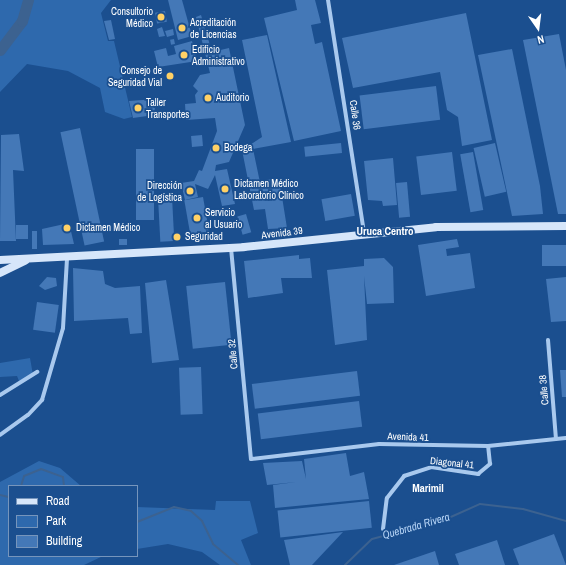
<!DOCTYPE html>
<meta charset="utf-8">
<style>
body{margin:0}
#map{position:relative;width:566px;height:565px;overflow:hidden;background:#1b4f8f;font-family:"Archivo Narrow",sans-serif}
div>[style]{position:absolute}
.green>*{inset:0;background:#2e69ad}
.stream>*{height:2px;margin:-1px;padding:0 1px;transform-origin:1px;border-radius:1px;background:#3c6290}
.river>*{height:11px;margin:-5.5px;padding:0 5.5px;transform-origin:5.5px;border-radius:5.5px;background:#3c6290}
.building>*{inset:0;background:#4478b7;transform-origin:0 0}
.street>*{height:4px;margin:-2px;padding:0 2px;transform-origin:2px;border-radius:2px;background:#a9c9ee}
.secondary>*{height:8px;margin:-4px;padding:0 4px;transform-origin:4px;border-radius:4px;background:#d6e6fa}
.dots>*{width:11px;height:11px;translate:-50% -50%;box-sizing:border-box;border:2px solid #1b4f8f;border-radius:50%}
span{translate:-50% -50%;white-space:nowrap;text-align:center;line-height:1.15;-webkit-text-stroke:3.5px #1b4f8f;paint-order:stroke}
.poi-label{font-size:10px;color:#fff}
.right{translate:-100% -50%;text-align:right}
.left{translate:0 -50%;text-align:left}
.street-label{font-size:10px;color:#fff}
.neighbourhood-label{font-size:11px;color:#fff;font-weight:700}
.water-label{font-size:11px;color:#b5d3f5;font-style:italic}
.legend{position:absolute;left:8px;top:485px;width:130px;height:72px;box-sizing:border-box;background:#1b4f8f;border:1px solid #7695bc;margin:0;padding:5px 7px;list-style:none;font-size:12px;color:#fff}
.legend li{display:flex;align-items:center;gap:8px;height:20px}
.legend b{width:20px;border:1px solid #7695bc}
.north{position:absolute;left:518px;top:8px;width:40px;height:40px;-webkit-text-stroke:3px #1b4f8f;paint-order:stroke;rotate:166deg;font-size:11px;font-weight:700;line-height:16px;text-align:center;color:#fff}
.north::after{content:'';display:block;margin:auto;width:14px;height:18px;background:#fff;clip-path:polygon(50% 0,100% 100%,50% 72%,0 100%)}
</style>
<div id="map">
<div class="green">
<div style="clip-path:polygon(0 0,111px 0,101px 13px,108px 41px,114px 41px,132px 117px,124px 119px,105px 112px,100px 88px,68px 71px,27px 64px,0 92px)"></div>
<div style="clip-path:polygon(30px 358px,33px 375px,19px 381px,17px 376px,0 377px,0 363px)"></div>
<div style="clip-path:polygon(39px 461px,60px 468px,81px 486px,9px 486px,9px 556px,103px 556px,84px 565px,0 565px,0 482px)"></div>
<div style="clip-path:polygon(216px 501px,250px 501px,258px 533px,241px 540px,251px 565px,220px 565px,202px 552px,168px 544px,137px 549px,137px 507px,215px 510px)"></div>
</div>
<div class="stream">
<div style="left:21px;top:486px;width:10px;rotate:-73deg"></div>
<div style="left:24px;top:476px;width:18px;rotate:-22deg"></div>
<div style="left:41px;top:469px;width:23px;rotate:20deg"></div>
<div style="left:63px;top:477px;width:9px;rotate:84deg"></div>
<div style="left:0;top:495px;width:9px;rotate:13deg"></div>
<div style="left:137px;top:522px;width:40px;rotate:-22deg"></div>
<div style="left:174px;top:507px;width:17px;rotate:13deg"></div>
<div style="left:191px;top:511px;width:15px;rotate:42deg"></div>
<div style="left:202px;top:521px;width:25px;rotate:64deg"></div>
<div style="left:213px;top:544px;width:33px;rotate:40deg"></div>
<div style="left:345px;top:565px;width:37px;rotate:-44deg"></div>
<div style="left:372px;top:539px;width:74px;rotate:-14.8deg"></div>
<div style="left:444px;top:520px;width:39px;rotate:-24deg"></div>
<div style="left:480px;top:504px;width:43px;rotate:6.6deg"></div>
<div style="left:523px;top:509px;width:45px;rotate:15.6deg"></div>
</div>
<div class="river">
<div style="left:0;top:50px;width:36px;rotate:-53deg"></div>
<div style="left:22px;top:21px;width:22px;rotate:-74deg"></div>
</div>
<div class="building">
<div style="clip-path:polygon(168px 0,182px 0,192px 36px,178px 40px)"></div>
<div style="clip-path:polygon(295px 0,315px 0,321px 23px,311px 25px,315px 44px,322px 42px,341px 131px,294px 141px,264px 18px,297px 10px)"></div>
<div style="left:165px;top:11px;width:11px;height:10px;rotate:80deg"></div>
<div style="clip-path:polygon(466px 13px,492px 140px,462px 146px,458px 117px,447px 110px,440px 72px,353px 88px,342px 38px)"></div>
<div style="clip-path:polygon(201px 15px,212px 52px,229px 48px,245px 125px,229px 162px,216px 165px,215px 171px,227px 169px,235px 204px,222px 206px,215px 175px,208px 189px,195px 184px,198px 197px,185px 200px,181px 183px,194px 181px,199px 170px,202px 171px,217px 131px,215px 118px,186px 120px,185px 104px,196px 103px,195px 95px,198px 91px,193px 86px,200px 75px,210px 73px,196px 17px)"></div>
<div style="clip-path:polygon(111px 20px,115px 39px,109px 40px,104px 21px)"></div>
<div style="clip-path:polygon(162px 27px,165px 36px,159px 37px,157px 29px)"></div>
<div style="clip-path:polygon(173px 29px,174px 35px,167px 37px,165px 31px)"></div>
<div style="clip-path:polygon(559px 34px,566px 70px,566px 214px,558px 214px,523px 40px)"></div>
<div style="clip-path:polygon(267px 35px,291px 142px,253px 149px,262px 192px,260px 181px,279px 178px,287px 228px,268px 229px,265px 209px,254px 210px,242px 150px,262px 137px,242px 40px)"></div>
<div style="left:174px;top:39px;width:5px;height:4px;rotate:79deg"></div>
<div style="clip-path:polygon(192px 41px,197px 61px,158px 67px,154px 51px,166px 48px,168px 56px,176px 54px,174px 46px)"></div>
<div style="clip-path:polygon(512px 49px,540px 186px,543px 214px,512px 216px,478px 55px)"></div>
<div style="left:436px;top:86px;width:34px;height:77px;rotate:83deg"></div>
<div style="clip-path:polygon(156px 99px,154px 115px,133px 118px,129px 101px)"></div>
<div style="left:80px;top:128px;width:116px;height:20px;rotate:78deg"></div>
<div style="clip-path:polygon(19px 134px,24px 171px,13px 170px,16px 241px,0 241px,1px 135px)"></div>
<div style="left:202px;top:135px;width:11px;height:11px;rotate:85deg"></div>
<div style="left:341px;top:143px;width:10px;height:37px;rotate:84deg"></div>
<div style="left:495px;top:143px;width:50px;height:22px;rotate:77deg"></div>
<div style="left:136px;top:149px;width:18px;height:71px"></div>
<div style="left:452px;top:152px;width:39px;height:36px;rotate:83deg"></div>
<div style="left:473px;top:152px;width:59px;height:13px;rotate:80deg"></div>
<div style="clip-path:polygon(393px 158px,397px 205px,383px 206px,382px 201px,368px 200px,364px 161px)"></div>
<div style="left:407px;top:182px;width:35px;height:11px;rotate:85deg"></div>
<div style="left:351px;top:194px;width:22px;height:30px;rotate:80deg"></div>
<div style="left:172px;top:197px;width:44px;height:14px;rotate:87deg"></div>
<div style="left:203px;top:197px;width:40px;height:19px;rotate:80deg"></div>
<div style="left:246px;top:214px;width:19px;height:9px;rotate:74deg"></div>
<div style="clip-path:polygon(69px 223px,74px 244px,43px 245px,42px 229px)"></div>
<div style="left:16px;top:225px;width:12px;height:14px"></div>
<div style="left:32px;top:231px;width:5px;height:18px"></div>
<div style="left:175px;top:235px;width:4px;height:4px"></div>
<div style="left:119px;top:239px;width:8px;height:6px"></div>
<div style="clip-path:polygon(457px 239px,459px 247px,446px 249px,447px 256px,470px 253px,475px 288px,426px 296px,418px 245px)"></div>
<div style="left:566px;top:245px;width:21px;height:24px;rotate:90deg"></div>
<div style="clip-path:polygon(299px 255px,299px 259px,310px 258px,312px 278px,281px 278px,283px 293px,248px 298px,244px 261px)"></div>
<div style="clip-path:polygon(384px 258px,393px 267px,394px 303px,367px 304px,364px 276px,367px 340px,335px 345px,327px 270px,364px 266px,364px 259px)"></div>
<div style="clip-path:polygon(73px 268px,103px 271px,105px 284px,115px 288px,140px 286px,142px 333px,130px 334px,128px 318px,74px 321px)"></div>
<div style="clip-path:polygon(47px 277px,56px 278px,57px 286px,45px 290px,39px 286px)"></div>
<div style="clip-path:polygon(566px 277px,566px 321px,551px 322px,546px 279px)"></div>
<div style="clip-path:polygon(166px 280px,179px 360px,152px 363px,145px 283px)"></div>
<div style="left:225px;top:282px;width:63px;height:39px;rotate:84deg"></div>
<div style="left:37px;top:302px;width:22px;height:28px;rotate:8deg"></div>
<div style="left:201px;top:367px;width:47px;height:22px;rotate:88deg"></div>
<div style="clip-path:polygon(560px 370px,566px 370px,566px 397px,562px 397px)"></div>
<div style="left:357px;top:371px;width:25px;height:106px;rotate:83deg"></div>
<div style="left:359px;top:401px;width:26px;height:102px;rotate:83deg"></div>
<div style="clip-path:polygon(346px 453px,350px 476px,364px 472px,369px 499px,275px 508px,273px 485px,296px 482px,267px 485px,263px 463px,302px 461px,306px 479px,304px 459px)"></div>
<div style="left:369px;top:501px;width:27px;height:92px;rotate:84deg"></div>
<div style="clip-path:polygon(343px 532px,312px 565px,290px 565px,284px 540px)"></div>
<div style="clip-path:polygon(554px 534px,566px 565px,519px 565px,513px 549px)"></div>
<div style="clip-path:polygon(497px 540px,505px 565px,459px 565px,455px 554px)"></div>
<div style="clip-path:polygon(435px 551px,439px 565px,394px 565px)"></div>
</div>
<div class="street">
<div style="left:328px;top:0;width:236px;rotate:81.2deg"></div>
<div style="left:231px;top:248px;width:212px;rotate:84.6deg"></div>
<div style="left:251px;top:459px;width:129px;rotate:-6.7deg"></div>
<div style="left:379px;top:444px;width:109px;rotate:1.1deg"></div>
<div style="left:488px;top:446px;width:78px;rotate:-5.9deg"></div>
<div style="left:548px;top:340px;width:99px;rotate:85.4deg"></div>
<div style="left:0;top:395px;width:44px;rotate:-31.9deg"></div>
<div style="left:0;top:435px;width:34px;rotate:-36deg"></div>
<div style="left:28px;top:415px;width:21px;rotate:-47deg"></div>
<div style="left:42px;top:400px;width:75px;rotate:-73.7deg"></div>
<div style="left:63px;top:328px;width:70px;rotate:-86.7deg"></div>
<div style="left:383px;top:529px;width:31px;rotate:-83deg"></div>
<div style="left:387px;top:498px;width:28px;rotate:-52deg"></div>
<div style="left:404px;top:476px;width:28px;rotate:-18deg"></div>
<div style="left:431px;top:467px;width:48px;rotate:8.5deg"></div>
<div style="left:478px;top:474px;width:16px;rotate:-40deg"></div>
<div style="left:490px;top:464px;width:18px;rotate:-96deg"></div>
</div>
<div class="secondary">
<div style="left:0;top:260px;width:244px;rotate:-3deg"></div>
<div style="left:244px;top:247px;width:193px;rotate:-5.9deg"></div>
<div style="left:436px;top:227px;width:130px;rotate:-0.4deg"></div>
<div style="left:0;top:273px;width:28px;rotate:-26deg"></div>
</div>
<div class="dots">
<div style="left:161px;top:17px;background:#ffd166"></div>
<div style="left:182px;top:28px;background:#ffd166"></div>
<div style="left:184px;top:55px;background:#ffd166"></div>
<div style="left:170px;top:76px;background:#ffd166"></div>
<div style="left:208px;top:98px;background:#ffd166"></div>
<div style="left:138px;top:108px;background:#ffd166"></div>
<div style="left:216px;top:148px;background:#ffd166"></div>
<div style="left:225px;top:189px;background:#ffd166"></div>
<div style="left:190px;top:191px;background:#ffd166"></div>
<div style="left:197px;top:218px;background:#ffd166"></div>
<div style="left:67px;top:228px;background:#ffd166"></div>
<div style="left:177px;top:237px;background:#ffd166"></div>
</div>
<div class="poi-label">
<span class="right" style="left:153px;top:17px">Consultorio<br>Médico</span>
<span class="left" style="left:190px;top:28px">Acreditación<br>de Licencias</span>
<span class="left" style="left:192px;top:55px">Edificio<br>Administrativo</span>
<span class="right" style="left:162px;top:76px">Consejo de<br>Seguridad Vial</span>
<span class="left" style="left:216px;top:98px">Auditorio</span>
<span class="left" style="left:146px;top:108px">Taller<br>Transportes</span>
<span class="left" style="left:224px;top:148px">Bodega</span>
<span class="left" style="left:234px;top:189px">Dictamen Médico<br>Laboratorio Clínico</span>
<span class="right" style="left:182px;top:191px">Dirección<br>de Logística</span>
<span class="left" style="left:205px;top:218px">Servicio<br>al Usuario</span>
<span class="left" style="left:76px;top:228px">Dictamen Médico</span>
<span class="left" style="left:185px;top:237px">Seguridad</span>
</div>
<div class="street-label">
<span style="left:355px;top:115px;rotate:82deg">Calle 36</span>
<span style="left:282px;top:233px;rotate:-7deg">Avenida 39</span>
<span style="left:233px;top:354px;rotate:-95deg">Calle 32</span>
<span style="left:544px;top:390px;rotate:-95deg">Calle 38</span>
<span style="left:408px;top:437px;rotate:2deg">Avenida 41</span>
<span style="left:452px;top:463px;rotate:6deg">Diagonal 41</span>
</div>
<div class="neighbourhood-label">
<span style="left:385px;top:231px">Uruca Centro</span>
<span style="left:428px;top:488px">Marimil</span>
</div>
<div class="water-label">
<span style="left:416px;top:526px;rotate:-16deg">Quebrada Rivera</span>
</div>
<ul class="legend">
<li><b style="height:5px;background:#d6e6fa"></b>Road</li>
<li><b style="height:11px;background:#2e69ad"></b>Park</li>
<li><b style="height:11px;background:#4478b7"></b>Building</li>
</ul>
<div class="north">N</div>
</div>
